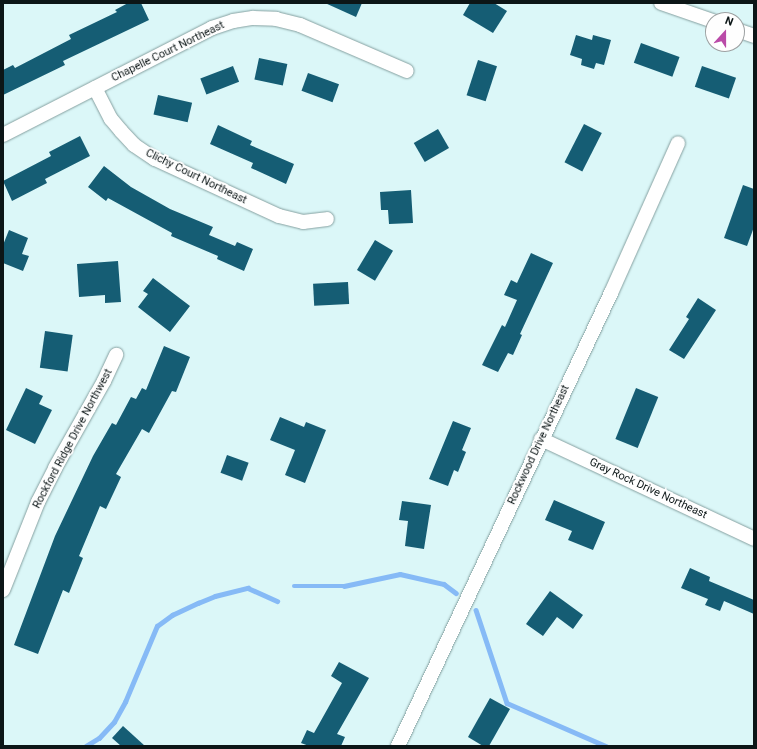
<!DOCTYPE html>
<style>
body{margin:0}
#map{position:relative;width:757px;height:749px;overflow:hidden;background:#dbf7f8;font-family:Roboto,sans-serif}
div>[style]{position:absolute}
.stream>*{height:4.5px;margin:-2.25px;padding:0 2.25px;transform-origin:2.25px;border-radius:2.25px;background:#86baf6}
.building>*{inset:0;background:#155d74;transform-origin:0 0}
.roads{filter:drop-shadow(0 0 1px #85a0a0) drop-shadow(0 0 1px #85a0a0)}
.street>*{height:14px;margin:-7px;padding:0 7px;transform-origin:7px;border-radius:7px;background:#fff}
span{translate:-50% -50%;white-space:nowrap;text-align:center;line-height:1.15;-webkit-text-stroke:4px #fefefe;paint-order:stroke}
.street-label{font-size:11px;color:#0c1617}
.frame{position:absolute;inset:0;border:4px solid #0c1617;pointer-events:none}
.north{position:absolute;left:705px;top:12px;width:40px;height:40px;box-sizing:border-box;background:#fefefe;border:1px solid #9da1a2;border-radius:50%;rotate:21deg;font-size:11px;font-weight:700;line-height:16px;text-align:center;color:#0c1617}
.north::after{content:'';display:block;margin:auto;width:14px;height:18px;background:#ba4ba8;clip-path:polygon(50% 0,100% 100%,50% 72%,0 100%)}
</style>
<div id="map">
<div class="stream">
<div style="left:294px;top:586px;width:50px"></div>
<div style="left:344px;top:586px;width:57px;rotate:-12.1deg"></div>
<div style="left:400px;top:574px;width:45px;rotate:12.8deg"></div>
<div style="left:444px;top:584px;width:15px;rotate:37deg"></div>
<div style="left:476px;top:610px;width:98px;rotate:71.6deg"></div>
<div style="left:507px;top:703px;width:108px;rotate:23.5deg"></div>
<div style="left:86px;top:746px;width:15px;rotate:-32deg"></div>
<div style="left:99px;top:738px;width:22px;rotate:-47deg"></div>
<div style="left:114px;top:722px;width:23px;rotate:-61deg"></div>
<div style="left:125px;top:702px;width:82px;rotate:-67.2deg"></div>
<div style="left:157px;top:626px;width:19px;rotate:-36deg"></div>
<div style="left:172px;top:615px;width:29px;rotate:-25deg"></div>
<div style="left:198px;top:603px;width:18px;rotate:-22deg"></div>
<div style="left:215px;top:596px;width:34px;rotate:-14deg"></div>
<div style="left:248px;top:588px;width:32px;rotate:24deg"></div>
</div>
<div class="building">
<div style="clip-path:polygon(128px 3px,141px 3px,149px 20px,63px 61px,65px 65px,3px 95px,3px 70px,13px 65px,15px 68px,71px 39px,69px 35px,117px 12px,115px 10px)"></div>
<div style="clip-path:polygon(325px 3px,362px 3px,356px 17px)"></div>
<div style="clip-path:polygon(470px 3px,494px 3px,507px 11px,493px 33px,463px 15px)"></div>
<div style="clip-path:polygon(576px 35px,592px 40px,593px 35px,611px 40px,604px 65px,596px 63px,594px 69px,581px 65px,582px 59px,570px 55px)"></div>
<div style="left:641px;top:43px;width:41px;height:21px;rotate:20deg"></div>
<div style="left:259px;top:58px;width:29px;height:22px;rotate:12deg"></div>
<div style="left:478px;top:60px;width:20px;height:37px;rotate:18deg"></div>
<div style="left:233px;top:66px;width:17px;height:35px;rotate:69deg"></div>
<div style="left:702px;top:66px;width:36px;height:22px;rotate:19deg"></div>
<div style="left:308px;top:73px;width:33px;height:19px;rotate:20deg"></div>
<div style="left:158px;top:95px;width:35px;height:20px;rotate:13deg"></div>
<div style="left:584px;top:124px;width:20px;height:43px;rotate:27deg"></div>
<div style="clip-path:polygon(218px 125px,252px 141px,250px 145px,294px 164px,286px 184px,251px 168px,253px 163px,210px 144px)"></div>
<div style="left:438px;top:129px;width:22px;height:28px;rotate:60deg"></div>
<div style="clip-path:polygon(80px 136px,90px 156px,45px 179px,47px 183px,12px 201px,3px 181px,51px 156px,49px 152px)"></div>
<div style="clip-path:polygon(104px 166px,131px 187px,170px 209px,213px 227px,209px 235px,235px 246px,237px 242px,253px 249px,244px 271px,217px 259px,218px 256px,171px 236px,172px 233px,108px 198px,106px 201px,88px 187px)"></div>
<div style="clip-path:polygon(743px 185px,754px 189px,754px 227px,747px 246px,724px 238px)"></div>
<div style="clip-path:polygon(411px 190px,413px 223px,389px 224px,388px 210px,381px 210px,380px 192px)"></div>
<div style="clip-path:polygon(9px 230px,28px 238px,22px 254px,29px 256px,23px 271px,3px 263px,3px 245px)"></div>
<div style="left:375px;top:240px;width:21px;height:35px;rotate:31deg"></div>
<div style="clip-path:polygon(531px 253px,553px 263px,520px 334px,522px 335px,513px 355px,508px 353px,498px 372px,482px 365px,502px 325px,505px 327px,517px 300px,504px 295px,511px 280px,517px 283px)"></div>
<div style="clip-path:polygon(118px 261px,121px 302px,105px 303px,105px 295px,79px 297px,77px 264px)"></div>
<div style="clip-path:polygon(153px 278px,190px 306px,170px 332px,138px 307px,148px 294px,143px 291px)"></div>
<div style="left:348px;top:282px;width:22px;height:35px;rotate:87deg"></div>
<div style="clip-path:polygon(698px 298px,716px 310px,684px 359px,669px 350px,689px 319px,686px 317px)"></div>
<div style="left:45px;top:331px;width:28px;height:37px;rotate:8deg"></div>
<div style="clip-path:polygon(164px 346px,190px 357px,176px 392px,172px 391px,149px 433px,142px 429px,116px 474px,121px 477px,106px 509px,100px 506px,79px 556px,83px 558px,69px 593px,63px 590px,38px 654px,14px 645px,55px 536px,93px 456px,112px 423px,116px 425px,131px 397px,136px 399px,142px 388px,146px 390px)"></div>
<div style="clip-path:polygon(26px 388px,43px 396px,39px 404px,52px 410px,35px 444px,6px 430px)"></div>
<div style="left:636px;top:388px;width:24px;height:55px;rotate:22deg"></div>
<div style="clip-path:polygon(280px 417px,304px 427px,306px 422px,326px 430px,305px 483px,285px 475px,295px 450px,270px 440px)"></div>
<div style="clip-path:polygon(453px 421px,471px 428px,462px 450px,466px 452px,458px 472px,454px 470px,448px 486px,429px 479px)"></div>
<div style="left:227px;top:455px;width:23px;height:19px;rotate:20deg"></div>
<div style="clip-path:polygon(554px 500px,605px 522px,593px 550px,568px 540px,572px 531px,545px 520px)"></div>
<div style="clip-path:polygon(402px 501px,431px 505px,424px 549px,405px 546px,408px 521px,399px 520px)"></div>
<div style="clip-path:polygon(690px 568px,710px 577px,709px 581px,754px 600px,754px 614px,724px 601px,720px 611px,705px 605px,708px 599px,681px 588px)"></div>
<div style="clip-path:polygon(550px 591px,583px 615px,573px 629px,557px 617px,543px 636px,526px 624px)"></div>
<div style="clip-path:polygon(339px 662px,369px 678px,337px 734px,345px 737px,341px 746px,309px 746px,301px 743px,307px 730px,314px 733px,342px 683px,331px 676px)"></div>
<div style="clip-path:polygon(490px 698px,510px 709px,489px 746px,483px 746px,468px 737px)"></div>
<div style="clip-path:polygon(123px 726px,145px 746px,121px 746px,112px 738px)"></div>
</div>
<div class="roads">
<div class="street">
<div style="left:661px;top:3px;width:55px;rotate:19.1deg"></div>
<div style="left:737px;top:30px;width:18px;rotate:19deg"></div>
<div style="left:95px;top:88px;width:35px;rotate:63deg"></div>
<div style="left:111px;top:119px;width:16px;rotate:50deg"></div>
<div style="left:121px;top:131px;width:19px;rotate:47deg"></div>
<div style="left:134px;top:145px;width:25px;rotate:34deg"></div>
<div style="left:155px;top:159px;width:136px;rotate:24.7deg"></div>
<div style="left:279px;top:216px;width:25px;rotate:14deg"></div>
<div style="left:303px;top:222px;width:24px;rotate:-7deg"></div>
<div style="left:3px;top:135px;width:235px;rotate:-27.1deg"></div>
<div style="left:212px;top:28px;width:22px;rotate:-18deg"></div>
<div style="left:233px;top:21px;width:20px;rotate:-9deg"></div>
<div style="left:253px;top:18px;width:23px;rotate:2deg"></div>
<div style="left:276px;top:19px;width:25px;rotate:14deg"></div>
<div style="left:300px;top:25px;width:116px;rotate:23.3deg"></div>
<div style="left:541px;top:439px;width:235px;rotate:25.1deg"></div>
<div style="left:3px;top:590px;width:95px;rotate:-68.3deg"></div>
<div style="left:38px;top:502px;width:38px;rotate:-63deg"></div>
<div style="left:55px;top:468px;width:100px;rotate:-60.6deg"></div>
<div style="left:104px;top:381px;width:29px;rotate:-65deg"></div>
<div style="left:398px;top:746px;width:501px;rotate:-64.82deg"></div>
<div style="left:611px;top:293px;width:164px;rotate:-65.9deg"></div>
</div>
</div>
<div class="street-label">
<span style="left:168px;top:52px;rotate:-26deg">Chapelle Court Northeast</span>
<span style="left:196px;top:177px;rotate:26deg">Clichy Court Northeast</span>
<span style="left:73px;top:439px;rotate:-62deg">Rockford Ridge Drive Northwest</span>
<span style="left:539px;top:445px;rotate:-65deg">Rockwood Drive Northeast</span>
<span style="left:648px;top:489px;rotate:25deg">Gray Rock Drive Northeast</span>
</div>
<div class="frame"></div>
<div class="north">N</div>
</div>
